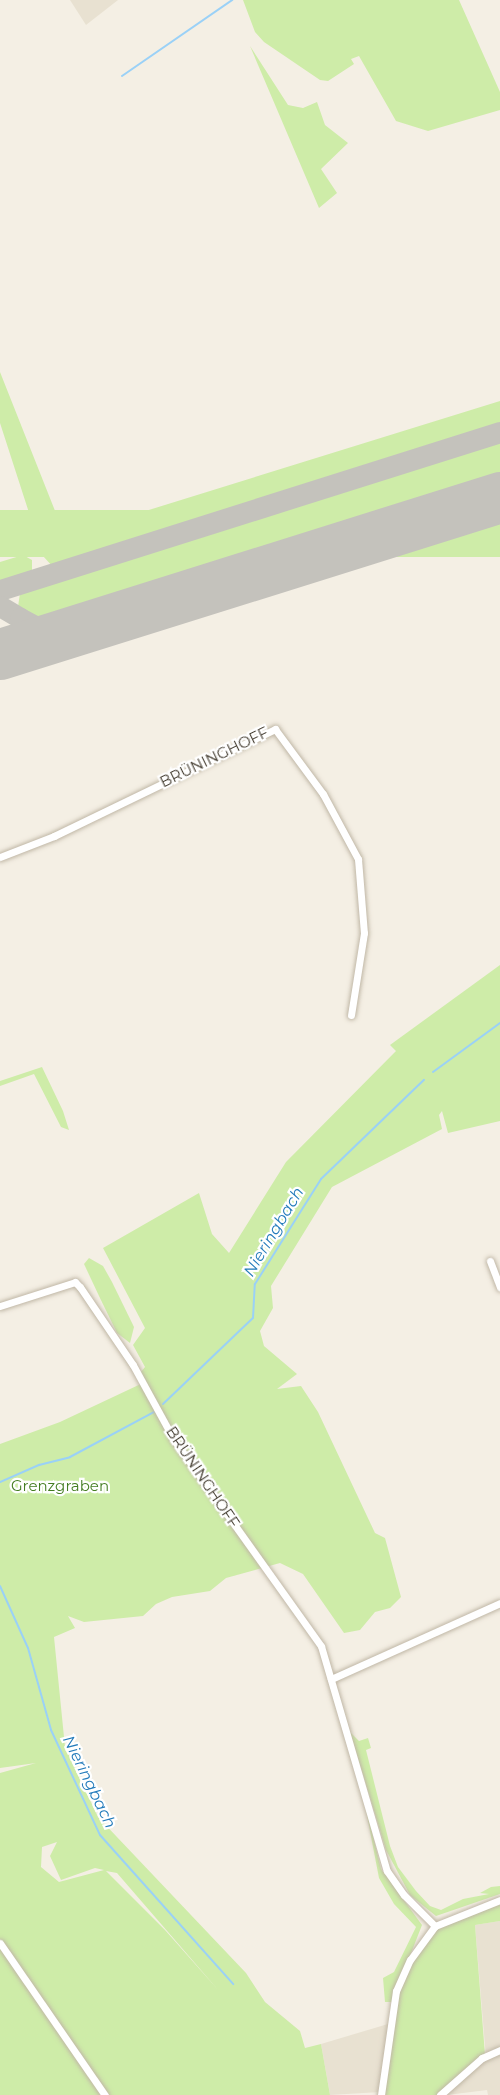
<!DOCTYPE html>
<meta charset="utf-8">
<style>
body{margin:0}
#map{position:relative;width:500px;height:2095px;overflow:hidden;background:#f4efe4;font-family:Montserrat,sans-serif}
div>[style]{position:absolute}
.residential>*{inset:0;background:#e8e1d1}
.green>*{inset:0;background:#ceeca8;transform-origin:0 0}
.stream>*{height:2px;margin:-1px;padding:0 1px;transform-origin:1px;border-radius:1px;background:#9ad1f7}
.taxiway>*{height:21px;margin:-10.5px;padding:0 10.5px;transform-origin:10.5px;border-radius:10.5px;background:#c4c2bc}
.runway>*{height:51px;margin:-25.5px;padding:0 25.5px;transform-origin:25.5px;border-radius:25.5px;background:#c4c2bc}
.roads{filter:drop-shadow(0 0 2px #c0b7a6) drop-shadow(0 0 2px #c0b7a6)}
.minor>*{height:7px;margin:-3.5px;padding:0 3.5px;transform-origin:3.5px;border-radius:3.5px;background:#fff}
span{translate:-50% -50%;white-space:nowrap;text-align:center;line-height:1.15;-webkit-text-stroke:4.5px #fff;paint-order:stroke}
.street-label{font-size:15px;color:#463f33}
.park-label{font-size:15px;color:#447d22}
.water-label{font-size:16px;color:#237bbb;font-style:italic}
</style>
<div id="map">
<div class="residential">
<div style="clip-path:polygon(70px 0,118px 0,86px 25px)"></div>
<div style="clip-path:polygon(500px 1921px,500px 2095px,488px 2095px,487px 2090px,447px 2095px,486px 2058px,475px 1925px)"></div>
<div style="clip-path:polygon(388px 2024px,380px 2092px,330px 2095px,321px 2044px)"></div>
</div>
<div class="green">
<div style="clip-path:polygon(243px 0,459px 0,500px 92px,500px 110px,428px 131px,396px 121px,359px 56px,351px 59px,354px 64px,328px 81px,320px 80px,264px 42px,255px 32px)"></div>
<div style="clip-path:polygon(250px 46px,288px 105px,303px 108px,317px 102px,325px 125px,348px 143px,321px 169px,337px 193px,319px 208px)"></div>
<div style="clip-path:polygon(0 372px,65px 536px,500px 401px,500px 427px,53px 567px,43px 556px,0 423px)"></div>
<div style="clip-path:polygon(500px 436px,500px 485px,52px 627px,23px 614px,18px 607px,20px 593px,30px 585px)"></div>
<div style="left:500px;top:510px;width:47px;height:524px;rotate:90deg"></div>
<div style="clip-path:polygon(23px 555px,32px 560px,32px 573px,0 586px,0 562px)"></div>
<div style="clip-path:polygon(evenodd,500px 965px,500px 1121px,448px 1133px,442px 1111px,439px 1115px,442px 1129px,332px 1187px,271px 1286px,273px 1308px,260px 1331px,264px 1346px,297px 1374px,277px 1389px,301px 1386px,318px 1412px,375px 1533px,385px 1538px,401px 1597px,390px 1608px,375px 1612px,360px 1630px,344px 1633px,303px 1574px,280px 1563px,226px 1578px,210px 1591px,172px 1597px,156px 1604px,143px 1616px,84px 1622px,68px 1616px,75px 1628px,54px 1637px,65px 1747px,98px 1817px,246px 1973px,265px 2002px,300px 2031px,305px 2048px,321px 2044px,330px 2095px,0 2095px,0 1773px,36px 1763px,0 1768px,0 1444px,60px 1422px,145px 1382px,140px 1373px,145px 1367px,133px 1345px,145px 1328px,103px 1248px,199px 1193px,212px 1234px,229px 1253px,286px 1162px,396px 1051px,390px 1045px,500px 965px,57px 1842px,50px 1856px,61px 1880px,95px 1868px,104px 1870px,59px 1882px,41px 1867px,42px 1847px,57px 1842px,500px 965px,106px 1871px,117px 1873px,219px 1991px,165px 1930px,106px 1871px)"></div>
<div style="clip-path:polygon(42px 1067px,63px 1111px,69px 1130px,61px 1127px,34px 1074px,0 1086px,0 1081px)"></div>
<div style="clip-path:polygon(89px 1258px,103px 1266px,112px 1282px,134px 1327px,130px 1343px,117px 1333px,99px 1296px,84px 1264px)"></div>
<div style="clip-path:polygon(350px 1732px,359px 1741px,368px 1738px,371px 1748px,366px 1750px,390px 1846px,398px 1867px,416px 1891px,430px 1906px,441px 1910px,463px 1899px,489px 1894px,480px 1893px,491px 1887px,500px 1886px,500px 1894px,436px 1916px,410px 1895px,386px 1850px)"></div>
<div style="clip-path:polygon(363px 1795px,381px 1869px,422px 1925px,392px 2002px,385px 2002px,383px 1978px,394px 1972px,416px 1927px,394px 1904px,379px 1878px)"></div>
<div style="clip-path:polygon(500px 1902px,500px 1921px,475px 1925px,485px 2055px,438px 2095px,384px 2095px,397px 1991px,411px 1960px,436px 1927px)"></div>
</div>
<div class="stream">
<div style="left:122px;top:76px;width:134px;rotate:-34.6deg"></div>
<div style="left:433px;top:1072px;width:83px;rotate:-36.2deg"></div>
<div style="left:163px;top:1404px;width:124px;rotate:-43.7deg"></div>
<div style="left:253px;top:1318px;width:34px;rotate:-87deg"></div>
<div style="left:255px;top:1284px;width:124px;rotate:-57.8deg"></div>
<div style="left:321px;top:1179px;width:143px;rotate:-43.9deg"></div>
<div style="left:0;top:1482px;width:43px;rotate:-23.6deg"></div>
<div style="left:39px;top:1465px;width:32px;rotate:-14deg"></div>
<div style="left:70px;top:1457px;width:95px;rotate:-28.2deg"></div>
<div style="left:0;top:1586px;width:68px;rotate:65.7deg"></div>
<div style="left:28px;top:1648px;width:85px;rotate:74.3deg"></div>
<div style="left:51px;top:1730px;width:116px;rotate:65deg"></div>
<div style="left:100px;top:1835px;width:200px;rotate:48.2deg"></div>
</div>
<div class="taxiway">
<div style="left:0;top:590px;width:524px;rotate:-17.54deg"></div>
<div style="left:0;top:606px;width:23px;rotate:31deg"></div>
<div style="left:20px;top:618px;width:13px;rotate:51deg"></div>
<div style="left:28px;top:628px;width:12px;rotate:95deg"></div>
<div style="left:27px;top:640px;width:16px;rotate:142deg"></div>
<div style="left:20px;top:618px;width:34px;rotate:28deg"></div>
<div style="left:50px;top:634px;width:12px;rotate:5deg"></div>
</div>
<div class="runway">
<div style="left:0;top:654px;width:524px;rotate:-17.43deg"></div>
</div>
<div class="roads">
<div class="minor">
<div style="left:0;top:857px;width:58px;rotate:-21.3deg"></div>
<div style="left:54px;top:836px;width:246px;rotate:-25.8deg"></div>
<div style="left:275px;top:729px;width:81px;rotate:53.6deg"></div>
<div style="left:323px;top:794px;width:74px;rotate:61.7deg"></div>
<div style="left:358px;top:859px;width:74px;rotate:85.4deg"></div>
<div style="left:364px;top:933px;width:83px;rotate:99deg"></div>
<div style="left:490px;top:1261px;width:28px;rotate:69deg"></div>
<div style="left:0;top:1306px;width:79px;rotate:-17.7deg"></div>
<div style="left:75px;top:1282px;width:7px;rotate:45deg"></div>
<div style="left:80px;top:1287px;width:94px;rotate:55.8deg"></div>
<div style="left:133px;top:1365px;width:85px;rotate:61.3deg"></div>
<div style="left:174px;top:1440px;width:253px;rotate:54.5deg"></div>
<div style="left:321px;top:1646px;width:234px;rotate:73.7deg"></div>
<div style="left:387px;top:1871px;width:29px;rotate:55deg"></div>
<div style="left:404px;top:1895px;width:44px;rotate:45deg"></div>
<div style="left:331px;top:1679px;width:185px;rotate:-24.2deg"></div>
<div style="left:0;top:1943px;width:185px;rotate:55.4deg"></div>
<div style="left:381px;top:2095px;width:105px;rotate:-81.8deg"></div>
<div style="left:396px;top:1991px;width:34px;rotate:-66deg"></div>
<div style="left:410px;top:1960px;width:42px;rotate:-53.7deg"></div>
<div style="left:435px;top:1926px;width:70px;rotate:-21.8deg"></div>
<div style="left:440px;top:2095px;width:56px;rotate:-41.4deg"></div>
<div style="left:482px;top:2058px;width:20px;rotate:-24deg"></div>
</div>
</div>
<div class="street-label">
<span style="left:214px;top:757px;rotate:-26deg">BRÜNINGHOFF</span>
<span style="left:203px;top:1477px;rotate:56deg">BRÜNINGHOFF</span>
</div>
<div class="park-label">
<span style="left:60px;top:1486px">Grenzgraben</span>
</div>
<div class="water-label">
<span style="left:274px;top:1232px;rotate:-59deg">Nieringbach</span>
<span style="left:89px;top:1782px;rotate:64deg">Nieringbach</span>
</div>
</div>
